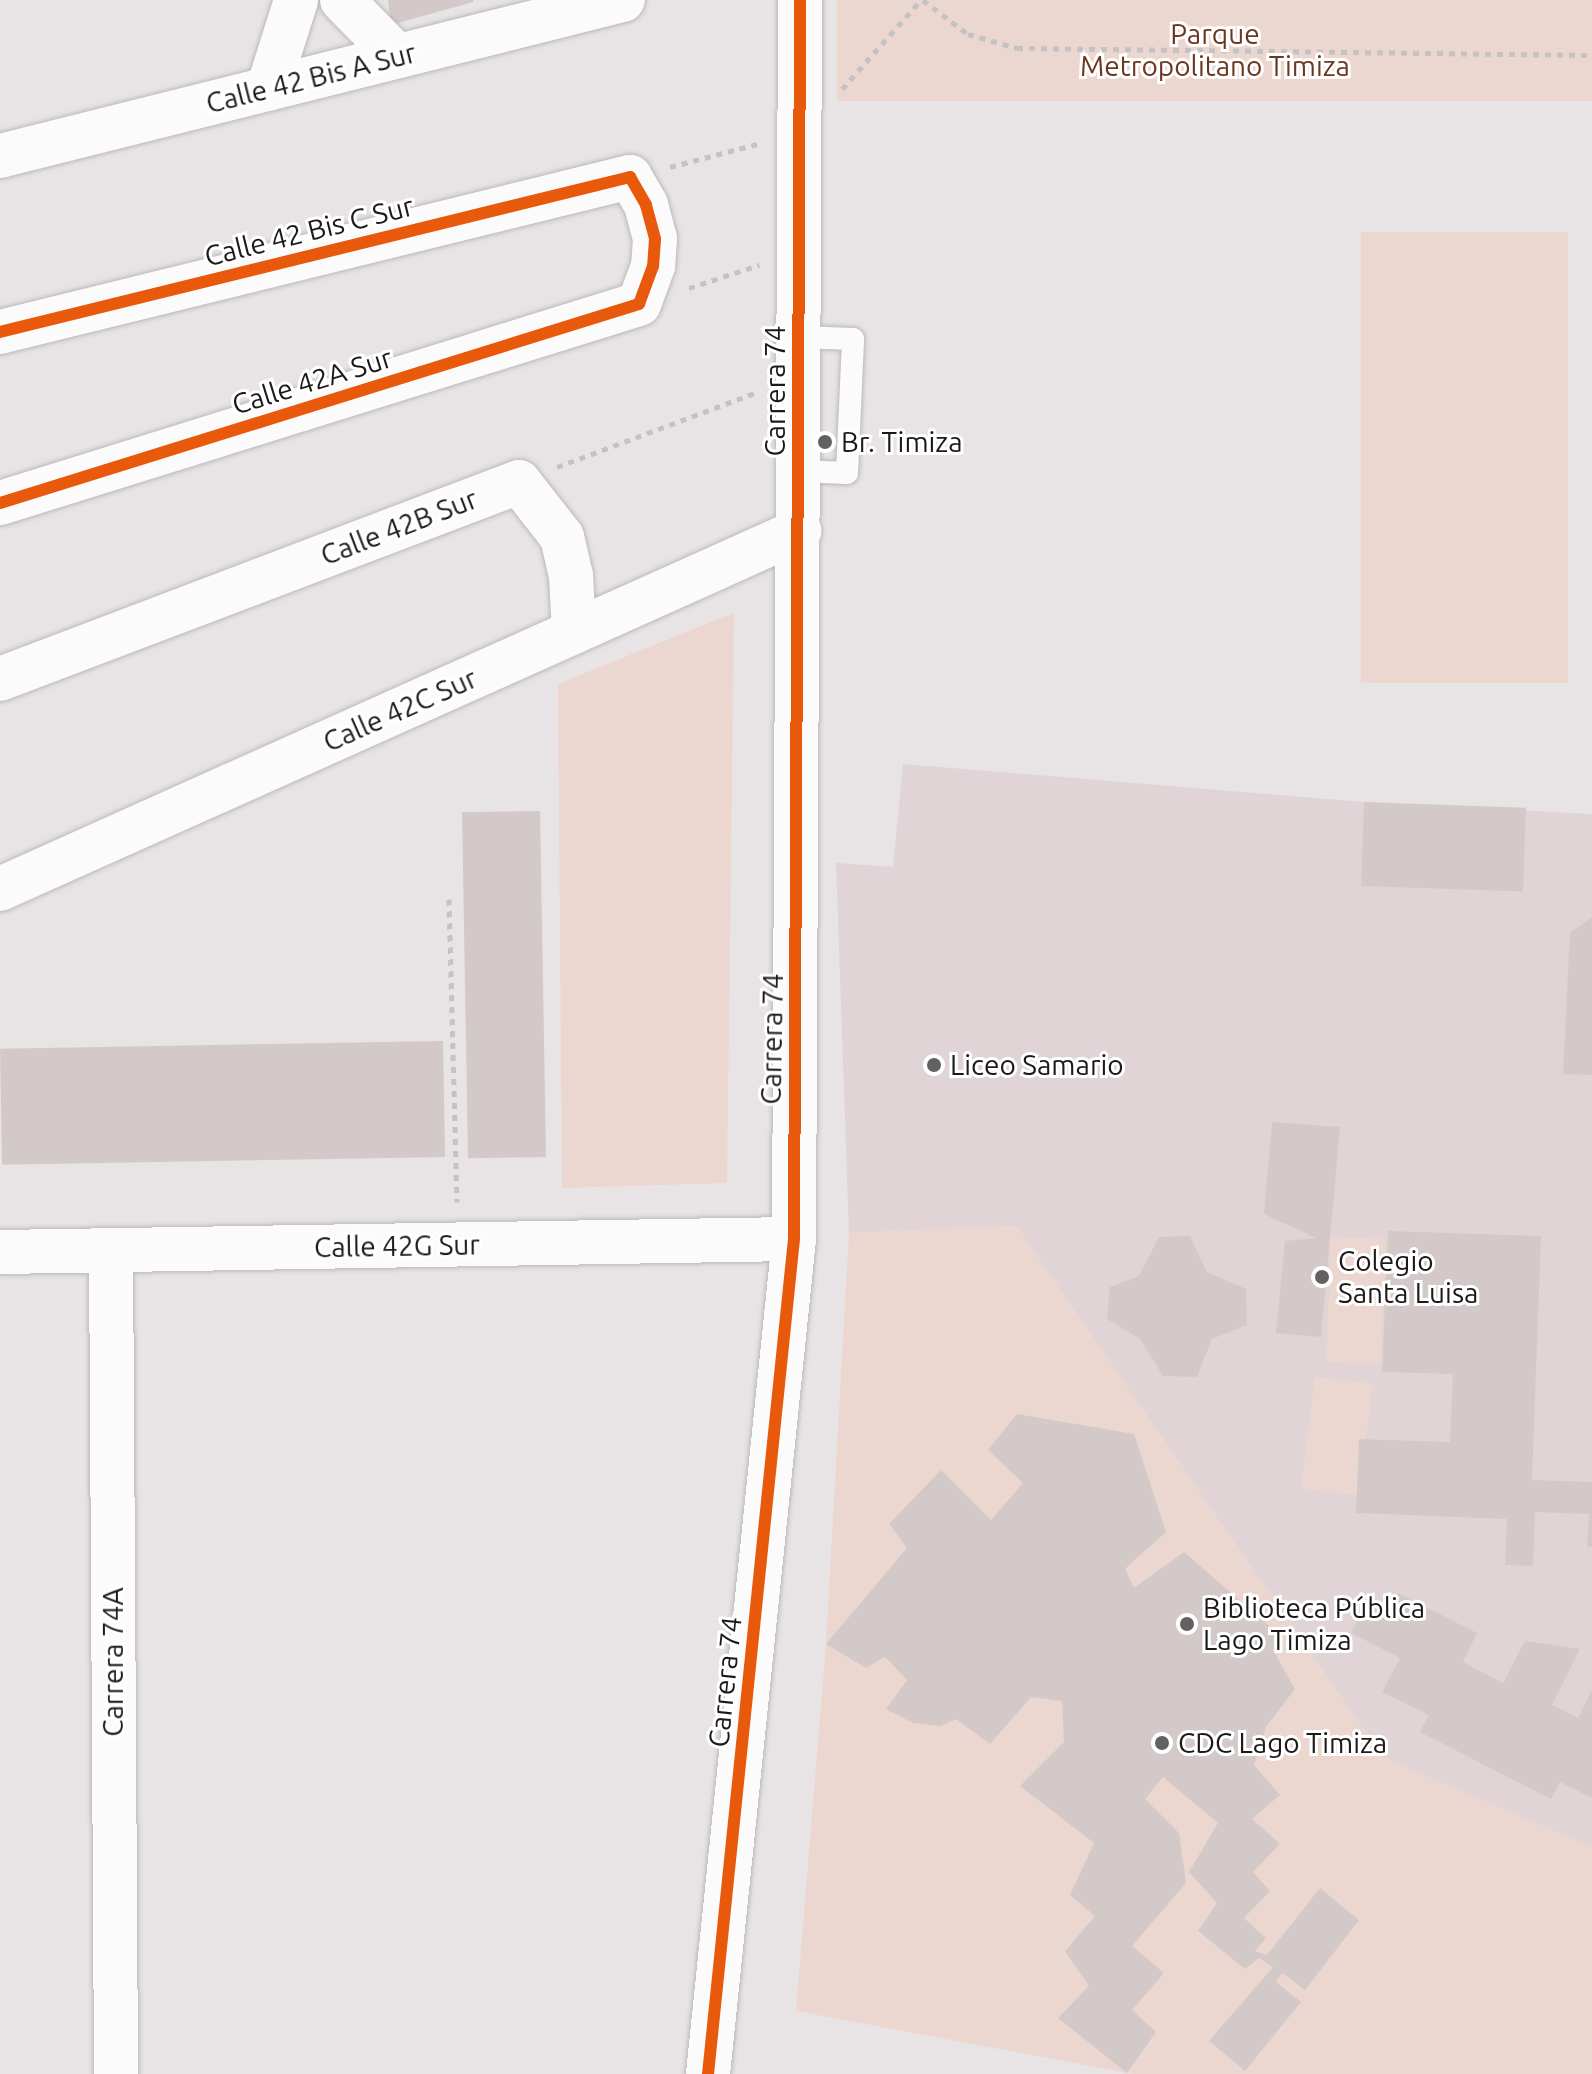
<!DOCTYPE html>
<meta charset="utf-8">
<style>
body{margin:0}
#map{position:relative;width:1592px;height:2074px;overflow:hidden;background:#e8e3e4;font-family:Ubuntu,sans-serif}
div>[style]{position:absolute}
.built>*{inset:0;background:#e0d4d7}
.green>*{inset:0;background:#ebd7d0;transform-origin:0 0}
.building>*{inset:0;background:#d4c9c9;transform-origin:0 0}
.path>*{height:5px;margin-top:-2.5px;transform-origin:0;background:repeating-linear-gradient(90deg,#c4c2c2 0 6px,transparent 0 12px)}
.roads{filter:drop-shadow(0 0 2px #bcb9b9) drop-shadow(0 0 2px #bcb9b9)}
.lane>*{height:22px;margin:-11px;padding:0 11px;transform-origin:11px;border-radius:11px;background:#fcfbfb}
.street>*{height:44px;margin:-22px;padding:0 22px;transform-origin:22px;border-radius:22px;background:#fcfbfb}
.secondary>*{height:44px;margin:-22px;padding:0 22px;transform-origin:22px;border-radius:22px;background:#fcfbfb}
.cycleway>*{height:12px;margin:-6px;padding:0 6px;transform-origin:6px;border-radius:6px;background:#e8590c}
.dots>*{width:22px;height:22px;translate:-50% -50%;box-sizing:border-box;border:4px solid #fff;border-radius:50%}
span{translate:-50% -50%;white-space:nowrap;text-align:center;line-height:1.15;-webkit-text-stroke:6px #fff;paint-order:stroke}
.park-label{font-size:28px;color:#6c371f}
.street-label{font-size:28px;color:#1c191a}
.poi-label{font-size:28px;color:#1c191a}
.left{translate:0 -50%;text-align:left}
</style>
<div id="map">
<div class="built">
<div style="clip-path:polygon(903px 764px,1364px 802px,1592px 814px,1592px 1847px,1383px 1758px,1016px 1226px,849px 1233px,836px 863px,893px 867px)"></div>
</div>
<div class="green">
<div style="left:837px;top:0;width:755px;height:101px"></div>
<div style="left:1568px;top:232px;width:451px;height:207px;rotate:90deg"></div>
<div style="clip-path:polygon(734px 613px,727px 1183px,562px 1188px,558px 684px)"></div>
<div style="clip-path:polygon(1016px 1226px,1383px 1758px,1592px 1847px,1592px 2074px,1134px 2074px,796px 2011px,826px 1644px,849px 1233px)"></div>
<div style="left:1331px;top:1237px;width:54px;height:125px;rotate:2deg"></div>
<div style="left:1315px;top:1377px;width:58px;height:112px;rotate:7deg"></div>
</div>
<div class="building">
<div style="clip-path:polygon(388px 0,473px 0,473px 2px,391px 25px)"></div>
<div style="left:1364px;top:802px;width:162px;height:84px;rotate:2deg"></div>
<div style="left:540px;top:811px;width:346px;height:78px;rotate:89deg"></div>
<div style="clip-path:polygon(1592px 917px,1592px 1075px,1563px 1074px,1570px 933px)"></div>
<div style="left:443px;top:1041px;width:116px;height:443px;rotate:89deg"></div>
<div style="clip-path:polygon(1272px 1122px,1340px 1127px,1321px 1337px,1276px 1333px,1285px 1241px,1316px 1238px,1264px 1214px)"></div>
<div style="clip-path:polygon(1388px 1231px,1541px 1236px,1532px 1480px,1592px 1482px,1592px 1547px,1587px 1547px,1589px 1514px,1535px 1512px,1533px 1566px,1505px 1565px,1507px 1519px,1356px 1513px,1359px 1439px,1450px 1442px,1453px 1374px,1382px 1372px)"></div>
<div style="clip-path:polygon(1190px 1236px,1207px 1272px,1246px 1289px,1247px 1325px,1212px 1339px,1197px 1377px,1163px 1376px,1140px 1339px,1107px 1319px,1110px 1287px,1139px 1276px,1159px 1237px)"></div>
<div style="clip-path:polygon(1017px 1414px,1134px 1434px,1166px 1532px,1125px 1569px,1134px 1588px,1184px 1552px,1282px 1637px,1273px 1650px,1295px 1689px,1266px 1727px,1254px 1765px,1280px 1795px,1252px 1819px,1280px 1844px,1253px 1872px,1270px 1891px,1244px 1918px,1266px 1938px,1255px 1951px,1267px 1955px,1320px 1888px,1359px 1920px,1305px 1990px,1282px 1973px,1276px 1982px,1301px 2002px,1245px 2071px,1209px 2041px,1273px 1967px,1259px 1958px,1245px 1969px,1198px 1931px,1217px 1903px,1189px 1872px,1218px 1823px,1163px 1777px,1145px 1799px,1179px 1833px,1186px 1883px,1132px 1946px,1164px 1973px,1132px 2010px,1156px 2032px,1127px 2073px,1058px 2018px,1089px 1986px,1065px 1951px,1095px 1916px,1070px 1895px,1094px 1843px,1020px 1786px,1064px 1742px,1062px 1701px,1031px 1697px,990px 1744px,956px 1719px,940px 1726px,913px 1723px,886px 1709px,907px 1680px,885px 1657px,866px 1668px,826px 1644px,907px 1548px,889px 1524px,941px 1470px,991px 1520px,1023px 1483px,988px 1450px)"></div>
<div style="clip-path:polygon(1398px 1593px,1477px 1633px,1463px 1662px,1503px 1683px,1525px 1641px,1580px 1649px,1552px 1705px,1578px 1718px,1592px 1690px,1592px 1798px,1560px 1782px,1551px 1799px,1420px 1732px,1429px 1715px,1382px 1692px,1400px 1658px,1351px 1633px,1366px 1604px,1386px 1614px)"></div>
</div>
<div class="path">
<div style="left:923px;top:0;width:56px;rotate:37.1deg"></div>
<div style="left:968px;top:34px;width:51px;rotate:15.9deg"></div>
<div style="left:1017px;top:48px;width:575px;rotate:0.7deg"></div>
<div style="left:842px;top:89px;width:119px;rotate:-48.4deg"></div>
<div style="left:670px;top:167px;width:90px;rotate:-14.8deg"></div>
<div style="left:689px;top:288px;width:74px;rotate:-18.2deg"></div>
<div style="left:557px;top:467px;width:215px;rotate:-20.5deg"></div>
<div style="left:449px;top:899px;width:303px;rotate:88.5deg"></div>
</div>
<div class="roads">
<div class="lane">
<div style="left:799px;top:471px;width:48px;rotate:2.4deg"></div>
<div style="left:847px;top:473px;width:134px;rotate:-87.4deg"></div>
<div style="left:853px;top:339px;width:54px;rotate:-177.9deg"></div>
</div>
<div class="street">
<div style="left:342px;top:0;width:78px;rotate:45.5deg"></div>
<div style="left:268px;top:89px;width:93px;rotate:-72.5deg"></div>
<div style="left:0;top:156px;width:642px;rotate:-14.06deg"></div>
<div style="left:0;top:332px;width:649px;rotate:-13.82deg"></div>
<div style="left:630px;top:177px;width:32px;rotate:60deg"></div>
<div style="left:646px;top:205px;width:35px;rotate:75deg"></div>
<div style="left:655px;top:239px;width:27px;rotate:94deg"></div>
<div style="left:653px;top:266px;width:40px;rotate:110.2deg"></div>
<div style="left:639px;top:304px;width:669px;rotate:162.7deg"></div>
<div style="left:0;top:679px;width:555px;rotate:-20.79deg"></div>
<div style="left:519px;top:482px;width:70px;rotate:52deg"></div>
<div style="left:562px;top:537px;width:39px;rotate:77deg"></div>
<div style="left:571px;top:575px;width:57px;rotate:87deg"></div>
<div style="left:0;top:889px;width:876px;rotate:-24.14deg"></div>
<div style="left:111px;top:1250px;width:824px;rotate:89.65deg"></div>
</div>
<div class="secondary">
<div style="left:0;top:1252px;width:794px;rotate:-0.94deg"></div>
<div style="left:708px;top:2074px;width:839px;rotate:-84.12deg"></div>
<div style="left:794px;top:1239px;width:1239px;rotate:-89.72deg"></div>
</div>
</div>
<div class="cycleway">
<div style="left:0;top:332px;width:649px;rotate:-13.82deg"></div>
<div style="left:630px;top:177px;width:32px;rotate:60deg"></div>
<div style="left:646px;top:205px;width:35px;rotate:75deg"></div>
<div style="left:655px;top:239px;width:27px;rotate:94deg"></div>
<div style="left:653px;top:266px;width:40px;rotate:110.2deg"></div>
<div style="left:639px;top:304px;width:669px;rotate:162.7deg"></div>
<div style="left:708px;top:2074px;width:839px;rotate:-84.12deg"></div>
<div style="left:794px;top:1239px;width:1239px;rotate:-89.72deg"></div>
</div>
<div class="dots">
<div style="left:825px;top:442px;background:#636061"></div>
<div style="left:934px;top:1065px;background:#636061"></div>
<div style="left:1322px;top:1277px;background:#636061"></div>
<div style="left:1187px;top:1624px;background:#636061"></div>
<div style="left:1162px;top:1743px;background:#636061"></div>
</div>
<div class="park-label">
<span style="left:1215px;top:50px">Parque<br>Metropolitano Timiza</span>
</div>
<div class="street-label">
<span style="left:311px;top:78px;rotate:-14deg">Calle 42 Bis A Sur</span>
<span style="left:309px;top:231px;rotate:-14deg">Calle 42 Bis C Sur</span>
<span style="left:312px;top:381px;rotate:-17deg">Calle 42A Sur</span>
<span style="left:775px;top:391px;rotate:-90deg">Carrera 74</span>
<span style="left:399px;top:527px;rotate:-21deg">Calle 42B Sur</span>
<span style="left:400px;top:710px;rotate:-24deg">Calle 42C Sur</span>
<span style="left:772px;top:1039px;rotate:-89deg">Carrera 74</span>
<span style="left:397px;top:1246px;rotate:-1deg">Calle 42G Sur</span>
<span style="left:113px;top:1662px;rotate:-90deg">Carrera 74A</span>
<span style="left:725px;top:1682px;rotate:-84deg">Carrera 74</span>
</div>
<div class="poi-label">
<span class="left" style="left:841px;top:442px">Br. Timiza</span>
<span class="left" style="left:950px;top:1065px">Liceo Samario</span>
<span class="left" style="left:1338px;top:1277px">Colegio<br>Santa Luisa</span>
<span class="left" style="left:1203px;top:1624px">Biblioteca Pública<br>Lago Timiza</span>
<span class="left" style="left:1178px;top:1743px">CDC Lago Timiza</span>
</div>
</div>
